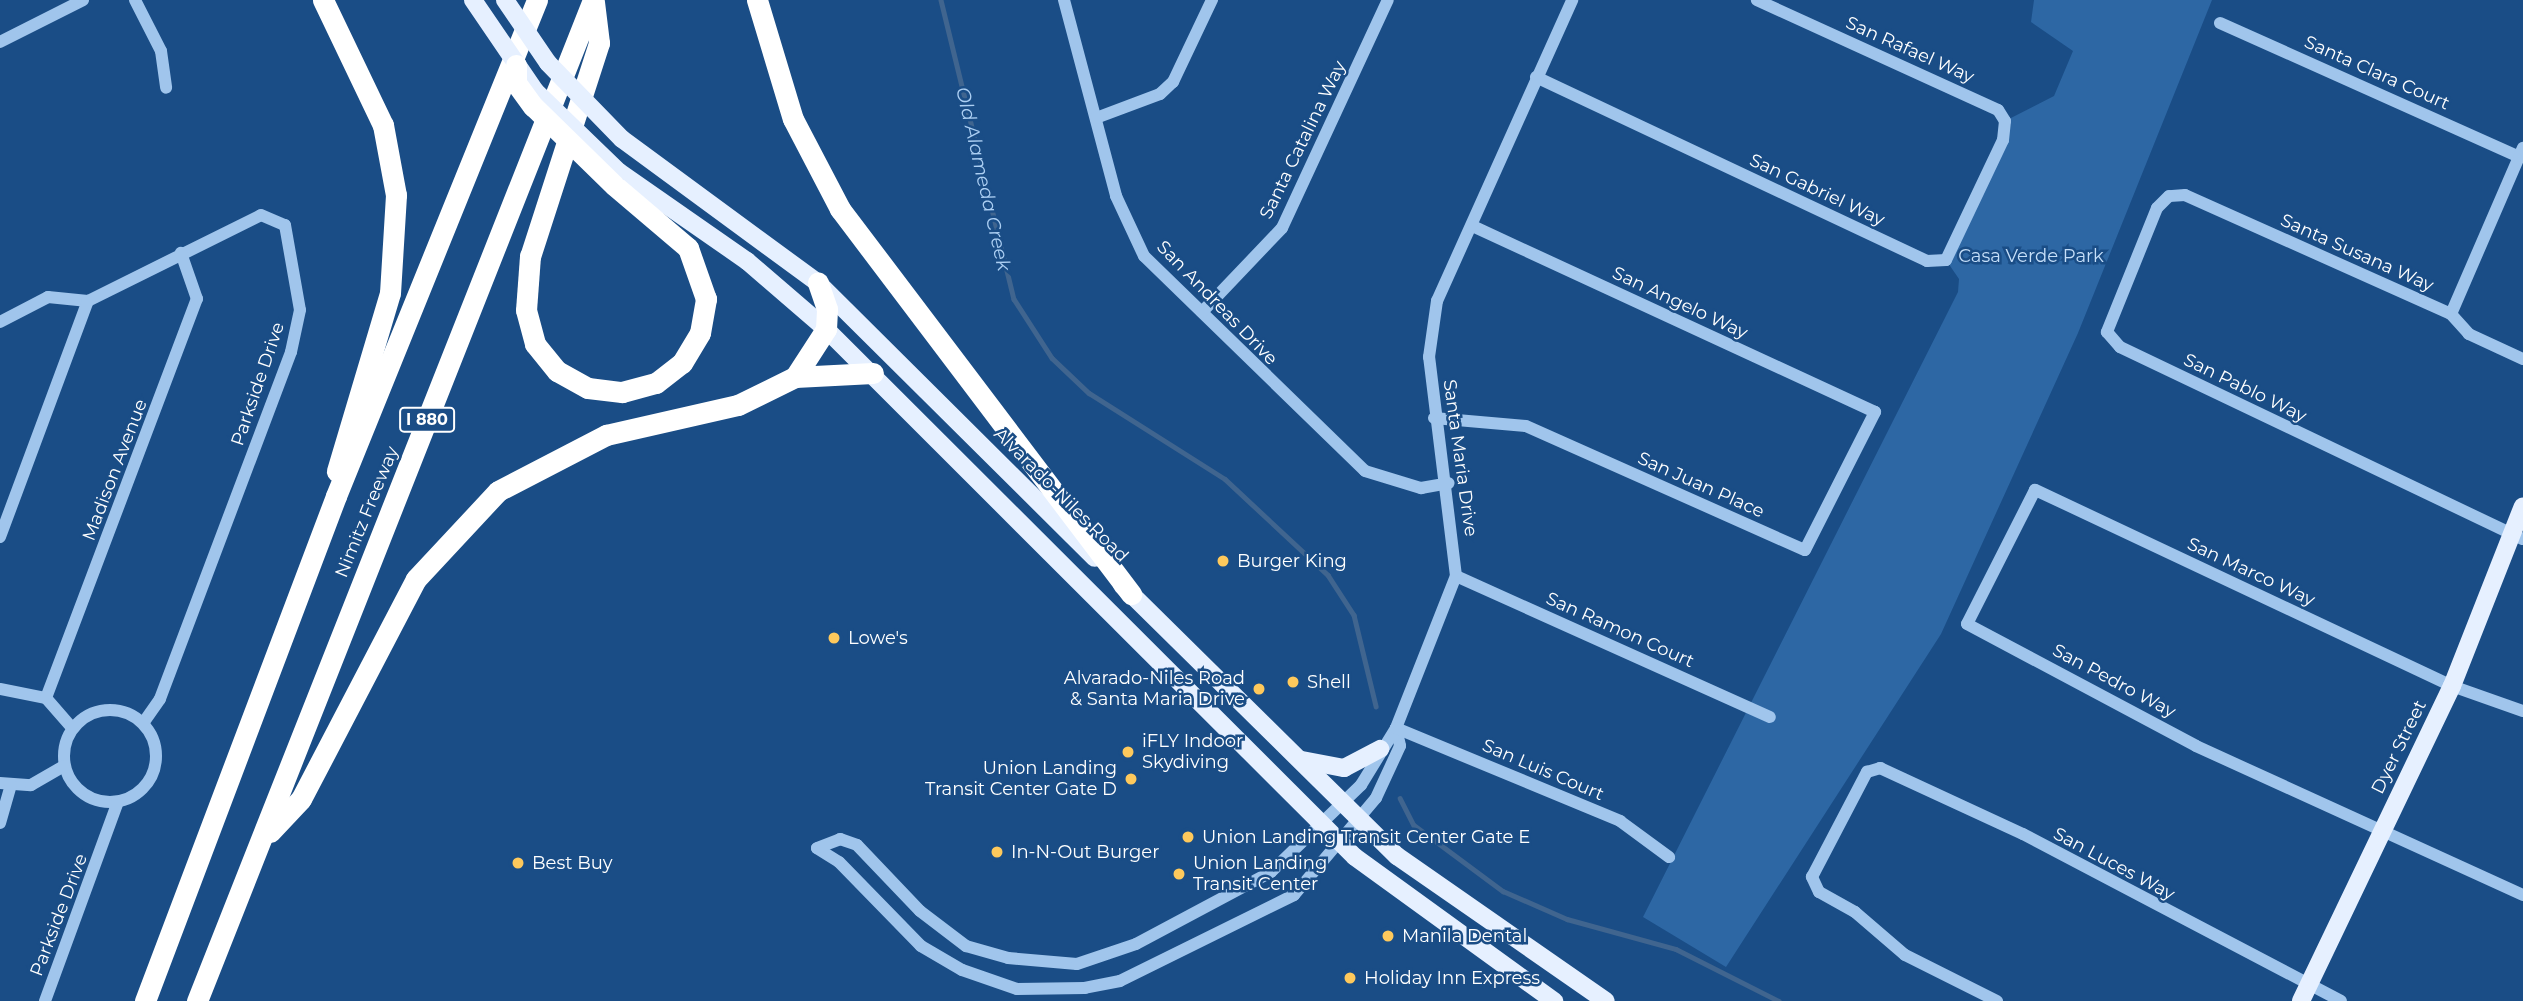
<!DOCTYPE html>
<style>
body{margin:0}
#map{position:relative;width:2523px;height:1001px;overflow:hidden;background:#1a4d86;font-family:Montserrat,sans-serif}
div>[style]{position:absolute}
.green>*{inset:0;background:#2d67a4}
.stream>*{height:4.5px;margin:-2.25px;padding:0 2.25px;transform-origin:2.25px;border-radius:2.25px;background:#40658f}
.minor>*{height:12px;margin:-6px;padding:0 6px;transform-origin:6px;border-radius:6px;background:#a0c5ec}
.minor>.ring{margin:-6px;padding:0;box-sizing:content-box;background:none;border:12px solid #a0c5ec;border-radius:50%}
.major>*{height:18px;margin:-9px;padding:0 9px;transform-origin:9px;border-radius:9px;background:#e6f0ff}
.highway>*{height:21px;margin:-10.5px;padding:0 10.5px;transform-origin:10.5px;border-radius:10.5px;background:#fff}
.major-bridge>*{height:18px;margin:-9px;padding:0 9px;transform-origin:9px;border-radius:9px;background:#e6f0ff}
.highway-bridge>*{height:21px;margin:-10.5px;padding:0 10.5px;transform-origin:10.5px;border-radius:10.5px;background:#fff}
.dots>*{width:19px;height:19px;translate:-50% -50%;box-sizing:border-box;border:4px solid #1a4d86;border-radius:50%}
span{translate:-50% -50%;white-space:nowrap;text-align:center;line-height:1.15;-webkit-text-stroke:5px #1a4d86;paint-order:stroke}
.shield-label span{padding:2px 5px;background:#1a4d86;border:2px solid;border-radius:5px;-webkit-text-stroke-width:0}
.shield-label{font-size:16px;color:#fff;font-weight:700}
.street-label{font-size:18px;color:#fff}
.park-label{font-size:18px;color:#c6dff9}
.poi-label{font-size:18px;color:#fff}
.left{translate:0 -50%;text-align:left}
.right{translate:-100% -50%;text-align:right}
.water-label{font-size:19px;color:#accff3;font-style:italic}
</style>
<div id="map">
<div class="green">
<div style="clip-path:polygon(2034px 0,2212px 0,2078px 333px,1941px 634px,1726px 967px,1643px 917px,1958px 292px,1959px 279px,1946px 260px,2005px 121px,2054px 96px,2073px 51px,2031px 22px)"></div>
</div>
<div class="stream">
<div style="left:941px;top:0;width:308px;rotate:76.3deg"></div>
<div style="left:1014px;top:299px;width:70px;rotate:57.2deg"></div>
<div style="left:1052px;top:358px;width:51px;rotate:43.4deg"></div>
<div style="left:1089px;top:393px;width:161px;rotate:32.3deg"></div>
<div style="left:1225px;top:479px;width:141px;rotate:43deg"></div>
<div style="left:1328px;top:575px;width:48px;rotate:57deg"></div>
<div style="left:1354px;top:615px;width:94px;rotate:76.4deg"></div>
<div style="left:1400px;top:798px;width:30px;rotate:63deg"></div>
<div style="left:1414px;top:825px;width:111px;rotate:36.6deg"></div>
<div style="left:1503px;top:891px;width:70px;rotate:23.6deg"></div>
<div style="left:1567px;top:919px;width:113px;rotate:15.4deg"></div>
<div style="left:1676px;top:949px;width:115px;rotate:26.8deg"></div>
</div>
<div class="minor">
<div style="left:135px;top:0;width:57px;rotate:63deg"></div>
<div style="left:161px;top:51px;width:37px;rotate:82deg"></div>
<div style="left:1064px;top:0;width:203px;rotate:75.1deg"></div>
<div style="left:1116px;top:196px;width:66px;rotate:65deg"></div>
<div style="left:1144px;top:256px;width:308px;rotate:44.2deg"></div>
<div style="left:1365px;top:471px;width:59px;rotate:16.9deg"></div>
<div style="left:1421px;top:488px;width:28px;rotate:-10deg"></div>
<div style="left:2220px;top:23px;width:328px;rotate:24.1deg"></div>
<div style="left:0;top:42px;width:93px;rotate:-26.8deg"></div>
<div style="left:1536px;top:77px;width:432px;rotate:25.2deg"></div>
<div style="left:1927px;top:261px;width:19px;rotate:-3deg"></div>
<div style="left:1946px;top:260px;width:133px;rotate:-64.6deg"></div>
<div style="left:2003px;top:140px;width:19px;rotate:-84deg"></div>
<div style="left:2005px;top:121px;width:13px;rotate:-122deg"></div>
<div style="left:1998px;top:110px;width:265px;rotate:-155.5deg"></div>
<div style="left:1096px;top:118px;width:68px;rotate:-20.6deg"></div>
<div style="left:1160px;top:94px;width:18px;rotate:-43deg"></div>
<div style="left:1173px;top:82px;width:91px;rotate:-64.6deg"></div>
<div style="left:1202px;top:312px;width:116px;rotate:-46.4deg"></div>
<div style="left:1282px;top:228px;width:251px;rotate:-65.1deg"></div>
<div style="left:2451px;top:314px;width:181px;rotate:-66.6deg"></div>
<div style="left:0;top:322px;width:54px;rotate:-27.5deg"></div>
<div style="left:48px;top:297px;width:40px;rotate:5.7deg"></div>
<div style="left:88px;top:301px;width:193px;rotate:-26.4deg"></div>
<div style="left:261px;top:215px;width:26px;rotate:23deg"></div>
<div style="left:285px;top:225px;width:86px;rotate:80deg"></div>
<div style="left:300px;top:310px;width:43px;rotate:102.1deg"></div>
<div style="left:291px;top:352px;width:371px;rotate:110.7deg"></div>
<div style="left:160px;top:699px;width:29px;rotate:125deg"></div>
<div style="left:2523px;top:359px;width:60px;rotate:-155.2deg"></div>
<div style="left:2469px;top:334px;width:27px;rotate:-132deg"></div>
<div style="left:2451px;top:314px;width:291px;rotate:-155.9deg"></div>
<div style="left:2185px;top:195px;width:16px;rotate:176deg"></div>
<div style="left:2169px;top:196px;width:17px;rotate:135deg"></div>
<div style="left:2157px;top:208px;width:134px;rotate:112deg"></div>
<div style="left:2107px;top:332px;width:20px;rotate:49deg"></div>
<div style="left:2120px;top:347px;width:446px;rotate:25.5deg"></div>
<div style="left:1434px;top:418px;width:92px;rotate:5deg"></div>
<div style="left:1526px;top:426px;width:305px;rotate:24deg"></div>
<div style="left:1805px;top:550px;width:155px;rotate:-63.1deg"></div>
<div style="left:1875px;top:412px;width:444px;rotate:-155.2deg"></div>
<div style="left:0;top:537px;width:252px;rotate:-69.6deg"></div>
<div style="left:1456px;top:576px;width:344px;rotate:24.2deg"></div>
<div style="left:0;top:689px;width:47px;rotate:11.1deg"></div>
<div style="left:46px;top:698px;width:40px;rotate:49deg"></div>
<div style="left:46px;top:698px;width:427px;rotate:-69.3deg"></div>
<div style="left:197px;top:299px;width:49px;rotate:-109.2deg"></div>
<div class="ring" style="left:64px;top:710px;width:80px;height:80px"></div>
<div style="left:2523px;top:711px;width:75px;rotate:-160.6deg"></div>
<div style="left:2452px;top:686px;width:461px;rotate:-154.8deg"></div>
<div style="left:2035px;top:490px;width:150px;rotate:116.9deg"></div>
<div style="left:1967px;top:624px;width:259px;rotate:28deg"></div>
<div style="left:2196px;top:746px;width:359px;rotate:24.5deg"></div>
<div style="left:1396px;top:728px;width:18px;rotate:77deg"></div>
<div style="left:1400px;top:746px;width:57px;rotate:114.8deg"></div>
<div style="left:1376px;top:798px;width:127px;rotate:130.2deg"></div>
<div style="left:1294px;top:895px;width:194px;rotate:153.7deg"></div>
<div style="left:1120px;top:981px;width:36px;rotate:169deg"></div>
<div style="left:1085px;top:988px;width:68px;rotate:179.2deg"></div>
<div style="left:1017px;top:989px;width:58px;rotate:-160.9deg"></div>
<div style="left:962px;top:970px;width:48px;rotate:-149.7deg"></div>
<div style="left:921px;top:946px;width:117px;rotate:-134.3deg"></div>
<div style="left:839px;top:862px;width:26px;rotate:-148deg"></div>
<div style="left:817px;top:848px;width:25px;rotate:-21deg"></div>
<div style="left:840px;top:839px;width:18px;rotate:19deg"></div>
<div style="left:857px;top:845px;width:91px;rotate:46.3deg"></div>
<div style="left:920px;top:911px;width:58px;rotate:37.3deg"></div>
<div style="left:966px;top:946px;width:44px;rotate:15.9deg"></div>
<div style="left:1008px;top:958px;width:69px;rotate:5deg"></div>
<div style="left:1077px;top:964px;width:62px;rotate:-18.7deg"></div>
<div style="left:1136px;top:944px;width:153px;rotate:-28.1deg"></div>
<div style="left:1271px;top:872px;width:125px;rotate:-44deg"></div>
<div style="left:1361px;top:785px;width:67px;rotate:-58.4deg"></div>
<div style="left:1396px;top:728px;width:163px;rotate:-68.5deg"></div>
<div style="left:1456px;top:576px;width:221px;rotate:-97deg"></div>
<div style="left:1429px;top:357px;width:57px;rotate:-81.9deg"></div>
<div style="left:1437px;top:301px;width:330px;rotate:-65.8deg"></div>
<div style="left:1396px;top:728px;width:243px;rotate:22.5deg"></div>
<div style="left:1620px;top:821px;width:61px;rotate:36.3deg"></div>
<div style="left:0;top:783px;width:31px;rotate:4deg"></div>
<div style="left:31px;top:785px;width:38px;rotate:-30deg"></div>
<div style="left:0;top:823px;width:40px;rotate:-74deg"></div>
<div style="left:45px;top:1001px;width:212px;rotate:-69.9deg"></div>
<div style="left:1997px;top:1001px;width:103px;rotate:-153.4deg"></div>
<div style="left:1905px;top:955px;width:66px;rotate:-139.3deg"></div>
<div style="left:1855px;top:912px;width:41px;rotate:-150.9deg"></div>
<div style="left:1819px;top:892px;width:17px;rotate:-115deg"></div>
<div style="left:1812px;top:877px;width:119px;rotate:-62.4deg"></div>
<div style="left:1867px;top:772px;width:14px;rotate:-17deg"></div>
<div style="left:1880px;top:768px;width:157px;rotate:24.8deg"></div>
<div style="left:2023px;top:834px;width:359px;rotate:27.7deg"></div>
</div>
<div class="major">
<div style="left:622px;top:139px;width:243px;rotate:36.3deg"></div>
<div style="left:818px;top:283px;width:390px;rotate:44.8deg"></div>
<div style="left:619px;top:172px;width:156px;rotate:34.8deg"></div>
<div style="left:747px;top:261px;width:104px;rotate:40.7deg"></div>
<div style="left:826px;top:329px;width:747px;rotate:44.95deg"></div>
<div style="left:1355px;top:857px;width:246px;rotate:35.9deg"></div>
<div style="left:1122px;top:585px;width:386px;rotate:44.6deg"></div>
<div style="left:1397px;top:856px;width:254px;rotate:34.8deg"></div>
<div style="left:1302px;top:760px;width:43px;rotate:10.8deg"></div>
<div style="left:1344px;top:768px;width:41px;rotate:-27.8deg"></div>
<div style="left:2301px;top:1001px;width:349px;rotate:-64.4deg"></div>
<div style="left:2452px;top:686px;width:193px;rotate:-68.5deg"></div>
</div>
<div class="highway">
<div style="left:323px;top:0;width:139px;rotate:64.4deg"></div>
<div style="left:383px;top:125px;width:71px;rotate:79.5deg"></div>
<div style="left:396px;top:195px;width:98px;rotate:93.5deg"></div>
<div style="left:390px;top:293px;width:186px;rotate:106.6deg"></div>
<div style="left:757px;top:0;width:124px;rotate:73.2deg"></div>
<div style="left:793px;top:119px;width:102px;rotate:62.4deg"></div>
<div style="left:840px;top:209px;width:483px;rotate:52.9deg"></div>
<div style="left:594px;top:2px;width:41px;rotate:83deg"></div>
<div style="left:599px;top:43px;width:224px;rotate:107.9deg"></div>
<div style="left:530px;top:256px;width:54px;rotate:94.2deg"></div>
<div style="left:526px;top:310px;width:35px;rotate:75deg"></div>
<div style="left:535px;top:344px;width:35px;rotate:51deg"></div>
<div style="left:557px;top:371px;width:35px;rotate:29deg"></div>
<div style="left:588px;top:388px;width:34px;rotate:7deg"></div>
<div style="left:622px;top:392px;width:35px;rotate:-15deg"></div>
<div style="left:656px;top:383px;width:33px;rotate:-38deg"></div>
<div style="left:682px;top:363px;width:35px;rotate:-59deg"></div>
<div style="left:700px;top:333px;width:35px;rotate:-80deg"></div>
<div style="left:706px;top:299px;width:54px;rotate:-109.4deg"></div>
<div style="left:688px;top:248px;width:97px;rotate:-139.6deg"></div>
<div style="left:795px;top:377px;width:57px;rotate:-57.1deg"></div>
<div style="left:826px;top:329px;width:20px;rotate:-87deg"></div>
<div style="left:827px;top:309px;width:28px;rotate:-109deg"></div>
<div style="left:270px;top:832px;width:45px;rotate:-46.8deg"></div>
<div style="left:301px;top:799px;width:248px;rotate:-62.4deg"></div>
<div style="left:416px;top:579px;width:120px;rotate:-47deg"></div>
<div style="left:498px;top:491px;width:122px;rotate:-27.4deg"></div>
<div style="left:606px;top:435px;width:135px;rotate:-12.8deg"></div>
<div style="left:738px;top:405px;width:64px;rotate:-26.2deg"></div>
<div style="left:795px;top:377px;width:78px;rotate:-2.9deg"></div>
<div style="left:145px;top:1001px;width:540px;rotate:-69.28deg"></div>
<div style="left:336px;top:496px;width:535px;rotate:-67.94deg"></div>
<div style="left:197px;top:1001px;width:1076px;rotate:-68.42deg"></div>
</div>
<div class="major-bridge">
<div style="left:473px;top:0;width:110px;rotate:55.7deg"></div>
<div style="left:535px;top:91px;width:117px;rotate:44deg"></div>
<div style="left:505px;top:0;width:76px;rotate:55.7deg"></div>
<div style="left:548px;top:63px;width:106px;rotate:45.8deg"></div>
</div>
<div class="highway-bridge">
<div style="left:516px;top:65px;width:18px;rotate:90deg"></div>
<div style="left:516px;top:83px;width:29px;rotate:54deg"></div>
<div style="left:533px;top:106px;width:113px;rotate:44.3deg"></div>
</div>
<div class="dots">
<div style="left:1223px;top:561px;background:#fec95c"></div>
<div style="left:834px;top:638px;background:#fec95c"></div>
<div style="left:1293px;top:682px;background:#fec95c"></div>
<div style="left:1259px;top:689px;background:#fec95c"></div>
<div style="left:1128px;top:752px;background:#fec95c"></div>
<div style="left:1131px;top:779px;background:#fec95c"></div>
<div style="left:1188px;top:837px;background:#fec95c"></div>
<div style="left:997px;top:852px;background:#fec95c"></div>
<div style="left:518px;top:863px;background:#fec95c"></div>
<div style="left:1179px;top:874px;background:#fec95c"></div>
<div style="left:1388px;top:936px;background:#fec95c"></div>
<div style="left:1350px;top:978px;background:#fec95c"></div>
</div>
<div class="shield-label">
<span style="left:427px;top:420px">I 880</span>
</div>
<div class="street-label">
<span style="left:1910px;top:50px;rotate:24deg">San Rafael Way</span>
<span style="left:2377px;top:73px;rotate:24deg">Santa Clara Court</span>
<span style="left:1303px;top:140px;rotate:-64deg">Santa Catalina Way</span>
<span style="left:1817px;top:190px;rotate:25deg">San Gabriel Way</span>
<span style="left:2357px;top:253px;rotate:24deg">Santa Susana Way</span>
<span style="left:1217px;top:303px;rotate:46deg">San Andreas Drive</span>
<span style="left:1680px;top:303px;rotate:25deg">San Angelo Way</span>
<span style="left:258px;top:384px;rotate:-71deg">Parkside Drive</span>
<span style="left:2245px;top:388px;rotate:26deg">San Pablo Way</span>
<span style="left:1460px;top:458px;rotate:82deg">Santa Maria Drive</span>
<span style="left:115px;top:470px;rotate:-69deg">Madison Avenue</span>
<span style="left:1701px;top:485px;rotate:24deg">San Juan Place</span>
<span style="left:1061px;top:495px;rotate:45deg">Alvarado-Niles Road</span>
<span style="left:367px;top:512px;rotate:-68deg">Nimitz Freeway</span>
<span style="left:2251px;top:572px;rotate:25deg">San Marco Way</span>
<span style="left:1620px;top:630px;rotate:24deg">San Ramon Court</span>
<span style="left:2114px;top:681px;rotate:28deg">San Pedro Way</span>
<span style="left:2399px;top:747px;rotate:-64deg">Dyer Street</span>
<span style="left:1543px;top:770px;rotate:23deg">San Luis Court</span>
<span style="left:2114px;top:864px;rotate:28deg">San Luces Way</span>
<span style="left:59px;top:915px;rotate:-69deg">Parkside Drive</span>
</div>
<div class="park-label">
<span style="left:2031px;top:256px">Casa Verde Park</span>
</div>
<div class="poi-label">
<span class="left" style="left:1237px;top:561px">Burger King</span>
<span class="left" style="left:848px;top:638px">Lowe's</span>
<span class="right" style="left:1245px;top:689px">Alvarado-Niles Road<br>&amp; Santa Maria Drive</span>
<span class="left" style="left:1307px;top:682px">Shell</span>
<span class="left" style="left:1142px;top:752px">iFLY Indoor<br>Skydiving</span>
<span class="right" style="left:1117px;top:779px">Union Landing<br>Transit Center Gate D</span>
<span class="left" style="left:1202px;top:837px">Union Landing Transit Center Gate E</span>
<span class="left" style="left:1011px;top:852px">In-N-Out Burger</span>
<span class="left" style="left:532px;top:863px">Best Buy</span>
<span class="left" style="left:1193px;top:874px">Union Landing<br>Transit Center</span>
<span class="left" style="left:1402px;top:936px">Manila Dental</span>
<span class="left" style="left:1364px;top:978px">Holiday Inn Express</span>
</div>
<div class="water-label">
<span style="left:983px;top:179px;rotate:77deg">Old Alameda Creek</span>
</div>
</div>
